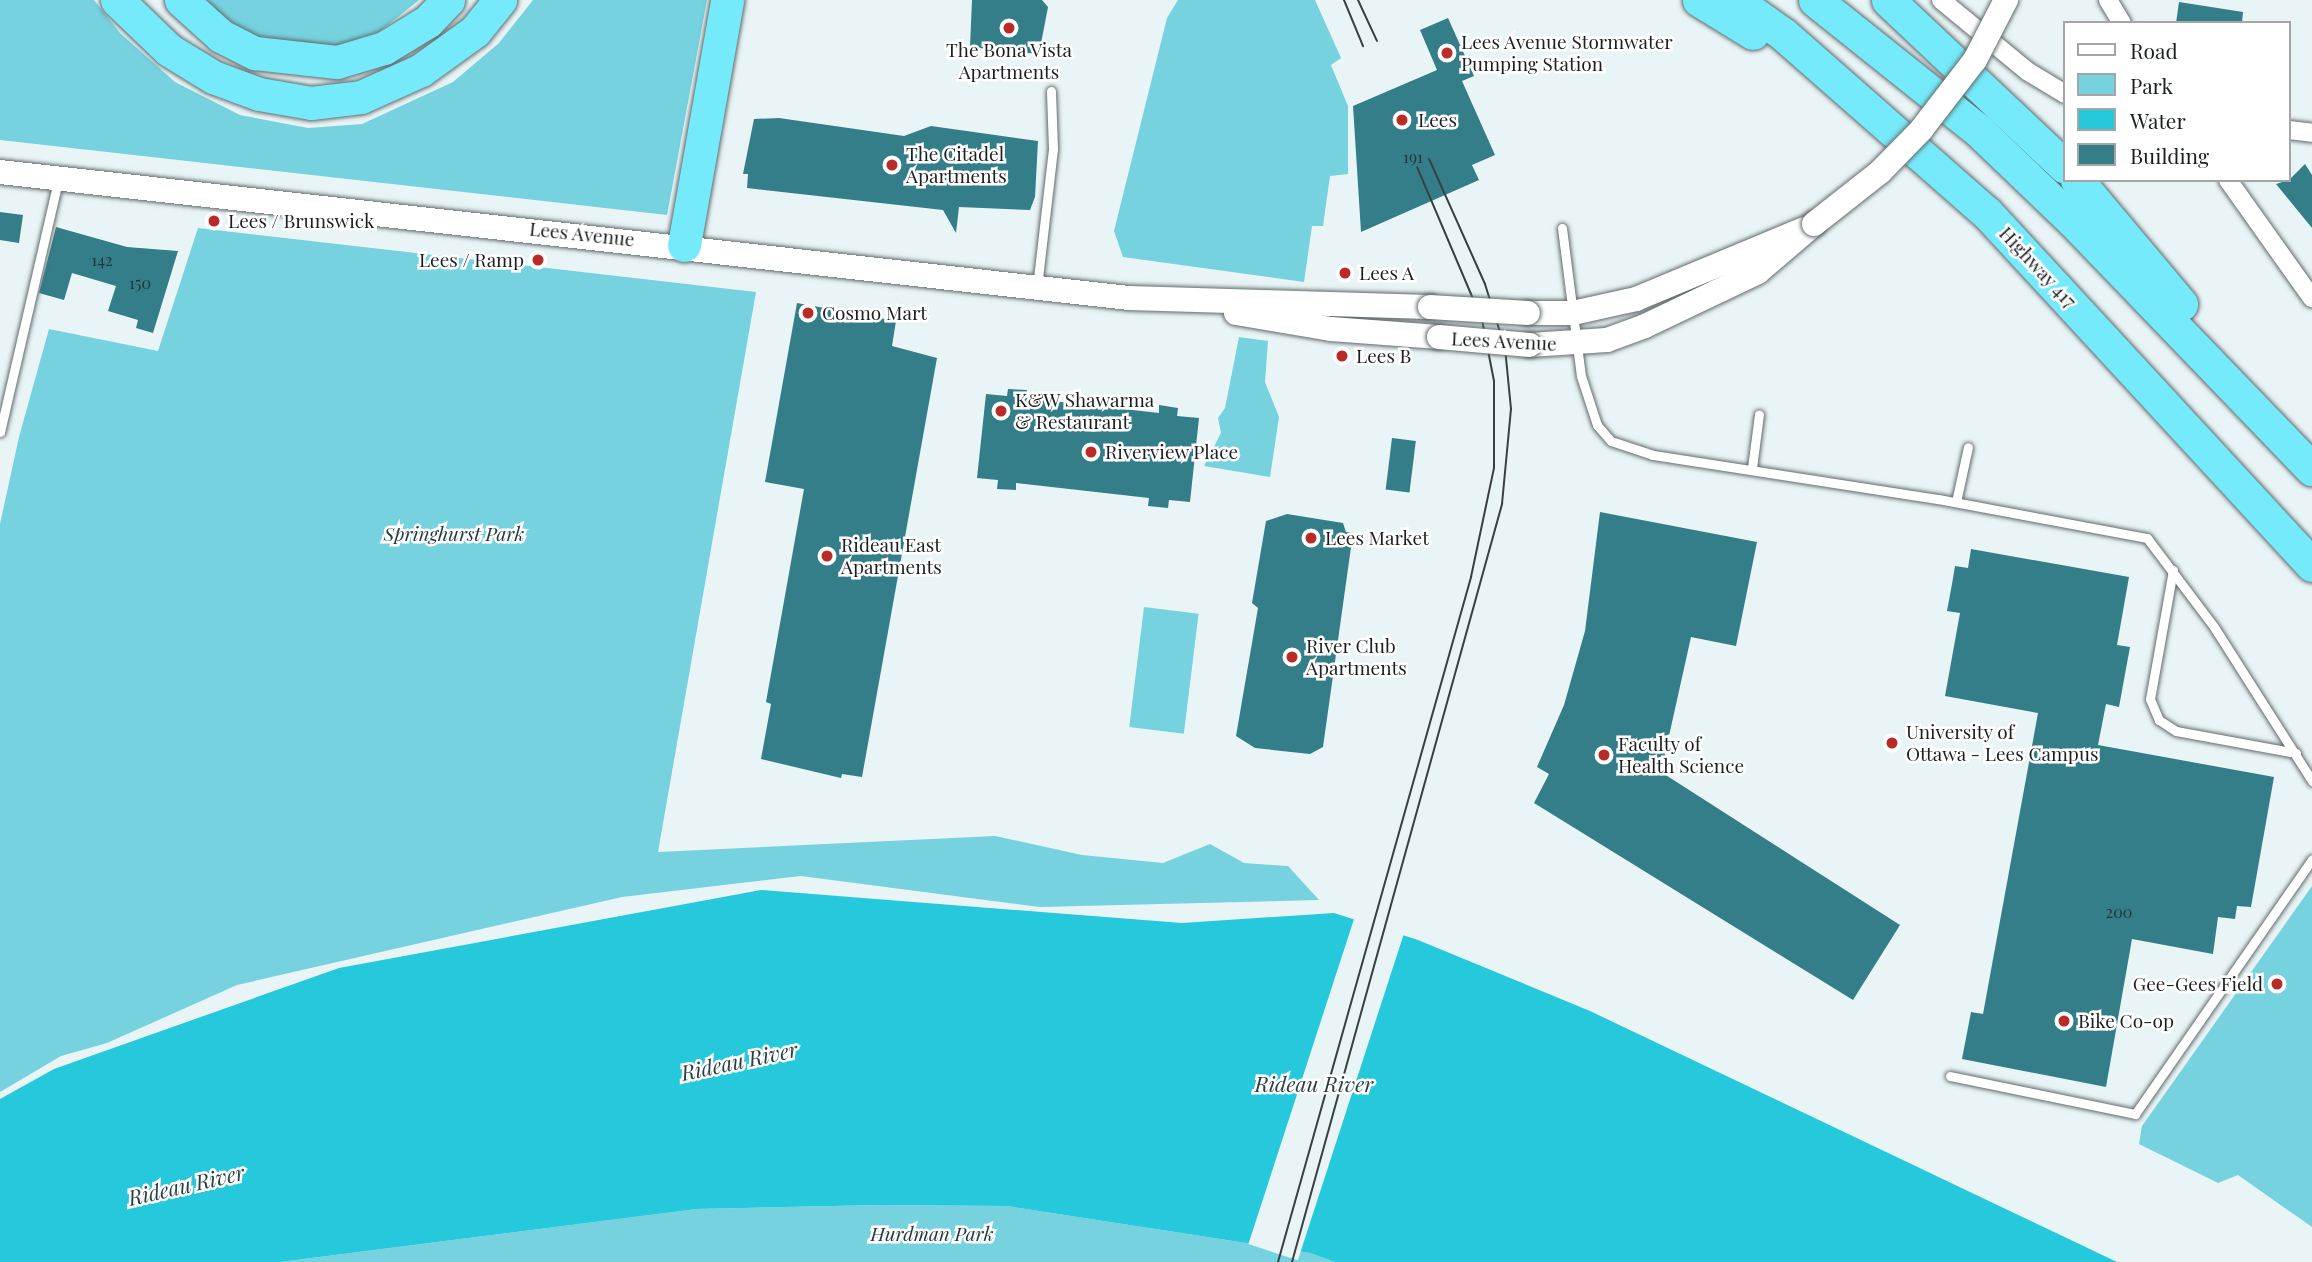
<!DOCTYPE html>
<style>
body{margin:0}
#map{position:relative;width:2312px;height:1262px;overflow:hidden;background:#e9f4f6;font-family:"Playfair Display",serif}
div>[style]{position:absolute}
.green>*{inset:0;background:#76d2df;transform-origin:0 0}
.water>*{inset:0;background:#26c9db}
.pier>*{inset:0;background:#e9f4f6;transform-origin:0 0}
.building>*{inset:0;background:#337e89;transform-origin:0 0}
.roads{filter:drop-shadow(0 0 2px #616b6c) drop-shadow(0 0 2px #616b6c)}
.service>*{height:9px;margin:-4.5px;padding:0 4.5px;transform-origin:4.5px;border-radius:4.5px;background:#fff}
.minor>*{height:18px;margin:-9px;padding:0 9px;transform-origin:9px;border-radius:9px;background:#fff}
.secondary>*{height:24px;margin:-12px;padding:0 12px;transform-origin:12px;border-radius:12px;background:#fff}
.motorway>*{height:33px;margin:-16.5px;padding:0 16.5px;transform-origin:16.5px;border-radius:16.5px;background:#75eafa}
.tram>*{height:2px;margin:-1px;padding:0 1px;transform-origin:1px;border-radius:1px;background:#3a3f40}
.bridges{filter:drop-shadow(0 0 2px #616b6c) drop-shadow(0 0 2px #616b6c)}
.secondary-bridge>*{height:24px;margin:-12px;padding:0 12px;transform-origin:12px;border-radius:12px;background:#fff}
.dots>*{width:19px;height:19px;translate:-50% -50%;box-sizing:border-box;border:4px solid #fff;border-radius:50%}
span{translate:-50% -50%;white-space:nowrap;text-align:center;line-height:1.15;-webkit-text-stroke:5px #fff;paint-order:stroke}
.number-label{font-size:16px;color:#21373a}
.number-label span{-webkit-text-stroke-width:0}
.poi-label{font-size:19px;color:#1b1f20}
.left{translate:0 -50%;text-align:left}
.right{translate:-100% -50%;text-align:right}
.street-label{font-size:19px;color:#1b1f20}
.park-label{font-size:19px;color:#213a3d;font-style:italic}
.water-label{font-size:21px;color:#253e41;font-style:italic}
.legend{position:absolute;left:2063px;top:21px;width:228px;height:161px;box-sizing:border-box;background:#fff;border:2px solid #a4a5a6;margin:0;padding:9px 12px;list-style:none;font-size:21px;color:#1b1f20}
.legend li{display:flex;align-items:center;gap:14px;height:35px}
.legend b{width:35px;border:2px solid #a4a5a6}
</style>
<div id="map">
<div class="green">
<div style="clip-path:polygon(0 0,94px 0,120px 33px,175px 82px,240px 115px,308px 128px,362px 124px,453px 82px,499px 43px,533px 0,707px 0,667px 215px,0 140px)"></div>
<div style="clip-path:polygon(207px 0,419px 0,379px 32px,330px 48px,260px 38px,223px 18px)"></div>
<div style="clip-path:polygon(1178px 0,1315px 0,1341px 58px,1331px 65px,1348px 106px,1348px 174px,1330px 176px,1323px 226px,1312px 226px,1304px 282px,1123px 257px,1114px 231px,1167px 18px)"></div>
<div style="clip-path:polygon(198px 228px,756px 292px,658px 852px,995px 836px,1082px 855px,1163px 863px,1210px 844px,1244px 863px,1288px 866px,1319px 900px,1040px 907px,801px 876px,622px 897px,237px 985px,107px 1043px,61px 1056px,0 1092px,0 524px,19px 437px,49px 329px,158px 351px)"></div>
<div style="clip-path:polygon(1239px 337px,1268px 341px,1265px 382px,1279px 417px,1270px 477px,1204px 466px,1221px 433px,1218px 418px,1225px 408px)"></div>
<div style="left:1144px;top:607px;width:55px;height:121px;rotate:7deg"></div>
<div style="clip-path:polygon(2312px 886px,2312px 1227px,2238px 1175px,2218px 1183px,2139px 1144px,2142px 1126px)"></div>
<div style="clip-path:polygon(879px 1205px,1007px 1206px,1310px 1253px,1335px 1262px,280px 1262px,697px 1209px)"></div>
</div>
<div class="water">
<div style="clip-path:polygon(761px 890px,1182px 923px,1334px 913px,1418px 940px,1590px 1011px,2117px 1262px,1335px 1262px,1310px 1253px,1007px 1206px,879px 1205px,697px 1209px,280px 1262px,0 1262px,0 1099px,54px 1069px,339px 968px)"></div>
</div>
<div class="pier">
<div style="left:1355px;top:916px;width:52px;height:345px;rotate:18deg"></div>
</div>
<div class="building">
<div style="clip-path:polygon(972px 0,1042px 0,1048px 7px,1039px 54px,970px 47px)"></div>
<div style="clip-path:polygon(2179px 2px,2243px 12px,2242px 23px,2176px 23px)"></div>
<div style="clip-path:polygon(1448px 18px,1474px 76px,1462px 81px,1495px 155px,1472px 165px,1479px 180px,1361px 232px,1353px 106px,1437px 70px,1420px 30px)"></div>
<div style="clip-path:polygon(779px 118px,904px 136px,931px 126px,1038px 141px,1035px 197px,1030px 210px,959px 207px,956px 233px,943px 210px,747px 188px,748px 174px,743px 174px,754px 119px)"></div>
<div style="clip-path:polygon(2305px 164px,2312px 175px,2312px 228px,2276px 184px,2289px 180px)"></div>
<div style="clip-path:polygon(0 212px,23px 215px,19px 243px,0 240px)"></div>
<div style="clip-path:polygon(56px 227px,127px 247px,178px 251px,153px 333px,136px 328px,138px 320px,108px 311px,116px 286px,72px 273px,64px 300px,39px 293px)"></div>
<div style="clip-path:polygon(797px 303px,896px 321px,892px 346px,937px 358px,862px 777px,842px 774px,841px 778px,761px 759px,771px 704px,766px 702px,804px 489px,765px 482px)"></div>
<div style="clip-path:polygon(1008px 389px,1027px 390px,1026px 398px,1159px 413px,1159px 405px,1178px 408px,1177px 416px,1199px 418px,1190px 502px,1169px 500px,1168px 508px,1148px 506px,1149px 498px,1016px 483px,1016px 490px,997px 489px,998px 480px,977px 478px,986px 394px,1007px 396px)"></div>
<div style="left:1392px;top:438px;width:24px;height:52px;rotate:7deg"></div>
<div style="clip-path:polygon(1600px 512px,1757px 542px,1736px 646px,1691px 637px,1661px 772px,1900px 925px,1853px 1000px,1534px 803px,1549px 774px,1537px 767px,1564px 705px,1585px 631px)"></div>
<div style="clip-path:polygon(1287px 514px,1343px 523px,1346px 532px,1353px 533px,1323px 747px,1310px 754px,1255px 748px,1236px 736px,1258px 608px,1252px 603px,1266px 521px)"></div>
<div style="clip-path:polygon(1971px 549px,2129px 577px,2117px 645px,2130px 647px,2119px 707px,2106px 704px,2098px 745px,2274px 777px,2251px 907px,2237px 906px,2235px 919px,2218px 917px,2213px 954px,2132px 939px,2106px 1087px,1962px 1059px,1971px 1012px,1983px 1014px,2038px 713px,1945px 696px,1960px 613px,1947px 611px,1952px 584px,1955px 566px,1968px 568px)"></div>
</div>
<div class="roads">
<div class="service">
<div style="left:1562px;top:228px;width:149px;rotate:82.7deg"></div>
<div style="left:1581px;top:376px;width:52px;rotate:71.9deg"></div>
<div style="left:1597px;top:425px;width:21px;rotate:49deg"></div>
<div style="left:1611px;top:441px;width:44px;rotate:18.4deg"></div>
<div style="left:1653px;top:455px;width:288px;rotate:8.8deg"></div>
<div style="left:1938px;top:499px;width:213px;rotate:10.6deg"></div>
<div style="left:2147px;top:538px;width:111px;rotate:53deg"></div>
<div style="left:2214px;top:627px;width:183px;rotate:57.5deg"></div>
<div style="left:1037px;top:287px;width:139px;rotate:-83.4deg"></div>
<div style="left:1053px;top:149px;width:58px;rotate:-92deg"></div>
<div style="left:0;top:432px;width:258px;rotate:-77deg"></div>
<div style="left:1752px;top:468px;width:54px;rotate:-82.6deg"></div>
<div style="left:1956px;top:502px;width:56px;rotate:-77.7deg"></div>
<div style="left:2173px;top:570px;width:131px;rotate:100.1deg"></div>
<div style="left:2150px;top:699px;width:23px;rotate:67deg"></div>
<div style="left:2159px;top:720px;width:20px;rotate:33deg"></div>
<div style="left:2176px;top:731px;width:122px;rotate:10.4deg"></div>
<div style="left:1950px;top:1076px;width:189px;rotate:11.6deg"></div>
<div style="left:2135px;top:1114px;width:310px;rotate:-55.2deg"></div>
</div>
<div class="minor">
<div style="left:1941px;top:0;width:112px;rotate:39.5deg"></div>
<div style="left:2027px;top:71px;width:44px;rotate:31.2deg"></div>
<div style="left:2108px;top:0;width:27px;rotate:59deg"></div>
<div style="left:2289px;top:130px;width:23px;rotate:7deg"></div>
<div style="left:2228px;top:180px;width:145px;rotate:54.6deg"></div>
</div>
<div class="secondary">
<div style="left:0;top:172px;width:1136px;rotate:6.37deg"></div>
<div style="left:1129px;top:298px;width:301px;rotate:1.7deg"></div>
<div style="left:1236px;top:313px;width:96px;rotate:9.6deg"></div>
<div style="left:1331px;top:329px;width:108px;rotate:4.2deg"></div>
<div style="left:1528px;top:313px;width:45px"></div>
<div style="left:1573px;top:313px;width:65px;rotate:-12.5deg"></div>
<div style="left:1636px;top:299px;width:182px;rotate:-22.6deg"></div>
<div style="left:1530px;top:345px;width:77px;rotate:-3.7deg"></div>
<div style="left:1607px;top:340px;width:40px;rotate:-20.2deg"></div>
<div style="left:1645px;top:326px;width:125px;rotate:-25.5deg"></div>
<div style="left:1758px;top:272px;width:74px;rotate:-40.6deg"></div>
</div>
<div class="motorway">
<div style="left:117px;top:0;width:72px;rotate:43.9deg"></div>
<div style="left:169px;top:50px;width:52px;rotate:31.5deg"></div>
<div style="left:213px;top:77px;width:49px;rotate:20.3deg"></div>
<div style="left:259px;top:94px;width:53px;rotate:9.8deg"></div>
<div style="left:311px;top:103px;width:50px;rotate:-6.8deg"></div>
<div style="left:361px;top:97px;width:66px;rotate:-24.2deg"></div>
<div style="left:421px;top:70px;width:67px;rotate:-35.8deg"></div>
<div style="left:475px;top:31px;width:40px;rotate:-51deg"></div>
<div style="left:181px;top:0;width:54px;rotate:42deg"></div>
<div style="left:221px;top:36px;width:38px;rotate:27deg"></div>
<div style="left:255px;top:53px;width:82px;rotate:6.3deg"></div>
<div style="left:337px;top:62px;width:49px;rotate:-16.6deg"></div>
<div style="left:384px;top:48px;width:52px;rotate:-31.5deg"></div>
<div style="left:428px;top:21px;width:29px;rotate:-46deg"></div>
<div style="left:1699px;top:0;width:63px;rotate:31.4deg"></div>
<div style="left:1735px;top:0;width:59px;rotate:35.3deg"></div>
<div style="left:1783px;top:34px;width:271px;rotate:41.3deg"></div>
<div style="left:1987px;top:213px;width:479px;rotate:47.3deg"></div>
<div style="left:1815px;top:0;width:208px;rotate:38.6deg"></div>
<div style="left:1978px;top:130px;width:130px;rotate:43.8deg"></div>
<div style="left:2072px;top:220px;width:346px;rotate:46.1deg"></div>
<div style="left:1888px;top:0;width:243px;rotate:43.3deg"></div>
<div style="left:2077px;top:180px;width:162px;rotate:50deg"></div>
<div style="left:684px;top:245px;width:249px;rotate:-80deg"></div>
</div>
</div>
<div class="tram">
<div style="left:1344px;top:0;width:50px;rotate:67.6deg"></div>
<div style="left:1358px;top:0;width:45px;rotate:65.1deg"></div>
<div style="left:1278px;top:1262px;width:712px;rotate:-74.26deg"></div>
<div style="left:1471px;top:577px;width:111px;rotate:-78.1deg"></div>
<div style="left:1494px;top:468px;width:87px;rotate:-90deg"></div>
<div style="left:1494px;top:381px;width:62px;rotate:-101.1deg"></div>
<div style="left:1482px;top:320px;width:166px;rotate:-113deg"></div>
<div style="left:1292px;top:1262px;width:787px;rotate:-74.51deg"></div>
<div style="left:1502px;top:504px;width:95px;rotate:-84.6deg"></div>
<div style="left:1511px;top:409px;width:61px;rotate:-95.6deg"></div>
<div style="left:1505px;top:348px;width:67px;rotate:-107.4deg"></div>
<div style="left:1485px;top:284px;width:137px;rotate:-114.1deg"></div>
</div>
<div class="bridges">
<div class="secondary-bridge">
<div style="left:1814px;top:224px;width:84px;rotate:-38.2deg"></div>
<div style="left:1880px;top:172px;width:59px;rotate:-45.7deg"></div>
<div style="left:1921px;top:130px;width:88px;rotate:-52.4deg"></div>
<div style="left:1975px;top:60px;width:68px;rotate:-62.7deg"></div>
<div style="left:1430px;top:307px;width:98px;rotate:3.5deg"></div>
<div style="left:1439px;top:337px;width:91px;rotate:5deg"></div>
</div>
</div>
<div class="dots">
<div style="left:1009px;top:28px;background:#ba2b27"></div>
<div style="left:1447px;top:53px;background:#ba2b27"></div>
<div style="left:1402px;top:120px;background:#ba2b27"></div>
<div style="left:892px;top:165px;background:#ba2b27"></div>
<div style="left:214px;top:221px;background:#ba2b27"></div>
<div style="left:538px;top:260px;background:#ba2b27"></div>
<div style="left:1345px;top:273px;background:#ba2b27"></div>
<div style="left:808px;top:313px;background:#ba2b27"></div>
<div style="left:1342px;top:356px;background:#ba2b27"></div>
<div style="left:1001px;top:411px;background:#ba2b27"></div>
<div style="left:1091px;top:452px;background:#ba2b27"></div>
<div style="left:1311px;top:538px;background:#ba2b27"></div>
<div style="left:827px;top:556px;background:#ba2b27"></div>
<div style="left:1292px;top:657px;background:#ba2b27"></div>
<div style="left:1892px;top:743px;background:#ba2b27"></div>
<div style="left:1604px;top:755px;background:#ba2b27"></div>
<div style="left:2277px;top:984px;background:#ba2b27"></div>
<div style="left:2064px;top:1021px;background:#ba2b27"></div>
</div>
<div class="number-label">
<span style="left:1413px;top:157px">191</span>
<span style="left:102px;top:260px">142</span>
<span style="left:140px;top:283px">150</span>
<span style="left:2119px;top:912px">200</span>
</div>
<div class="poi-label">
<span class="left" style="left:1461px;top:53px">Lees Avenue Stormwater<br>Pumping Station</span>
<span style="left:1009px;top:61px">The Bona Vista<br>Apartments</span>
<span class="left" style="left:1418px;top:120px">Lees</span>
<span class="left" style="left:906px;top:165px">The Citadel<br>Apartments</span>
<span class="left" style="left:228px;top:221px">Lees / Brunswick</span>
<span class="right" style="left:524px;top:260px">Lees / Ramp</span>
<span class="left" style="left:1359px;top:273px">Lees A</span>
<span class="left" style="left:822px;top:313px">Cosmo Mart</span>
<span class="left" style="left:1356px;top:356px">Lees B</span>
<span class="left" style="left:1015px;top:411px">K&amp;W Shawarma<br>&amp; Restaurant</span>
<span class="left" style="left:1105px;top:452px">Riverview Place</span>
<span class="left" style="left:1325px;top:538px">Lees Market</span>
<span class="left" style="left:841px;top:556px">Rideau East<br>Apartments</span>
<span class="left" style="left:1306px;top:657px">River Club<br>Apartments</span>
<span class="left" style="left:1906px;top:743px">University of<br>Ottawa - Lees Campus</span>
<span class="left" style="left:1618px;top:755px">Faculty of<br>Health Science</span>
<span class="right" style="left:2263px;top:984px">Gee-Gees Field</span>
<span class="left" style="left:2078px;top:1021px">Bike Co-op</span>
</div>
<div class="street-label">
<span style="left:582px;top:234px;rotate:6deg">Lees Avenue</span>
<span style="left:2038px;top:267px;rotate:47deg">Highway 417</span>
<span style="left:1504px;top:341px;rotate:3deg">Lees Avenue</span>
</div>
<div class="park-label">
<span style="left:454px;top:534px">Springhurst Park</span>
<span style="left:932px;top:1234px">Hurdman Park</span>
</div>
<div class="water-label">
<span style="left:739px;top:1060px;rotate:-12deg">Rideau River</span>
<span style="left:1314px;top:1083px">Rideau River</span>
<span style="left:186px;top:1184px;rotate:-13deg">Rideau River</span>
</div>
<ul class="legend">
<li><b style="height:9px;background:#fff"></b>Road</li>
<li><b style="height:19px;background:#76d2df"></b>Park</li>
<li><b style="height:19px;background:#26c9db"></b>Water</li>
<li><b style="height:19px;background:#337e89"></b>Building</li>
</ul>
</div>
